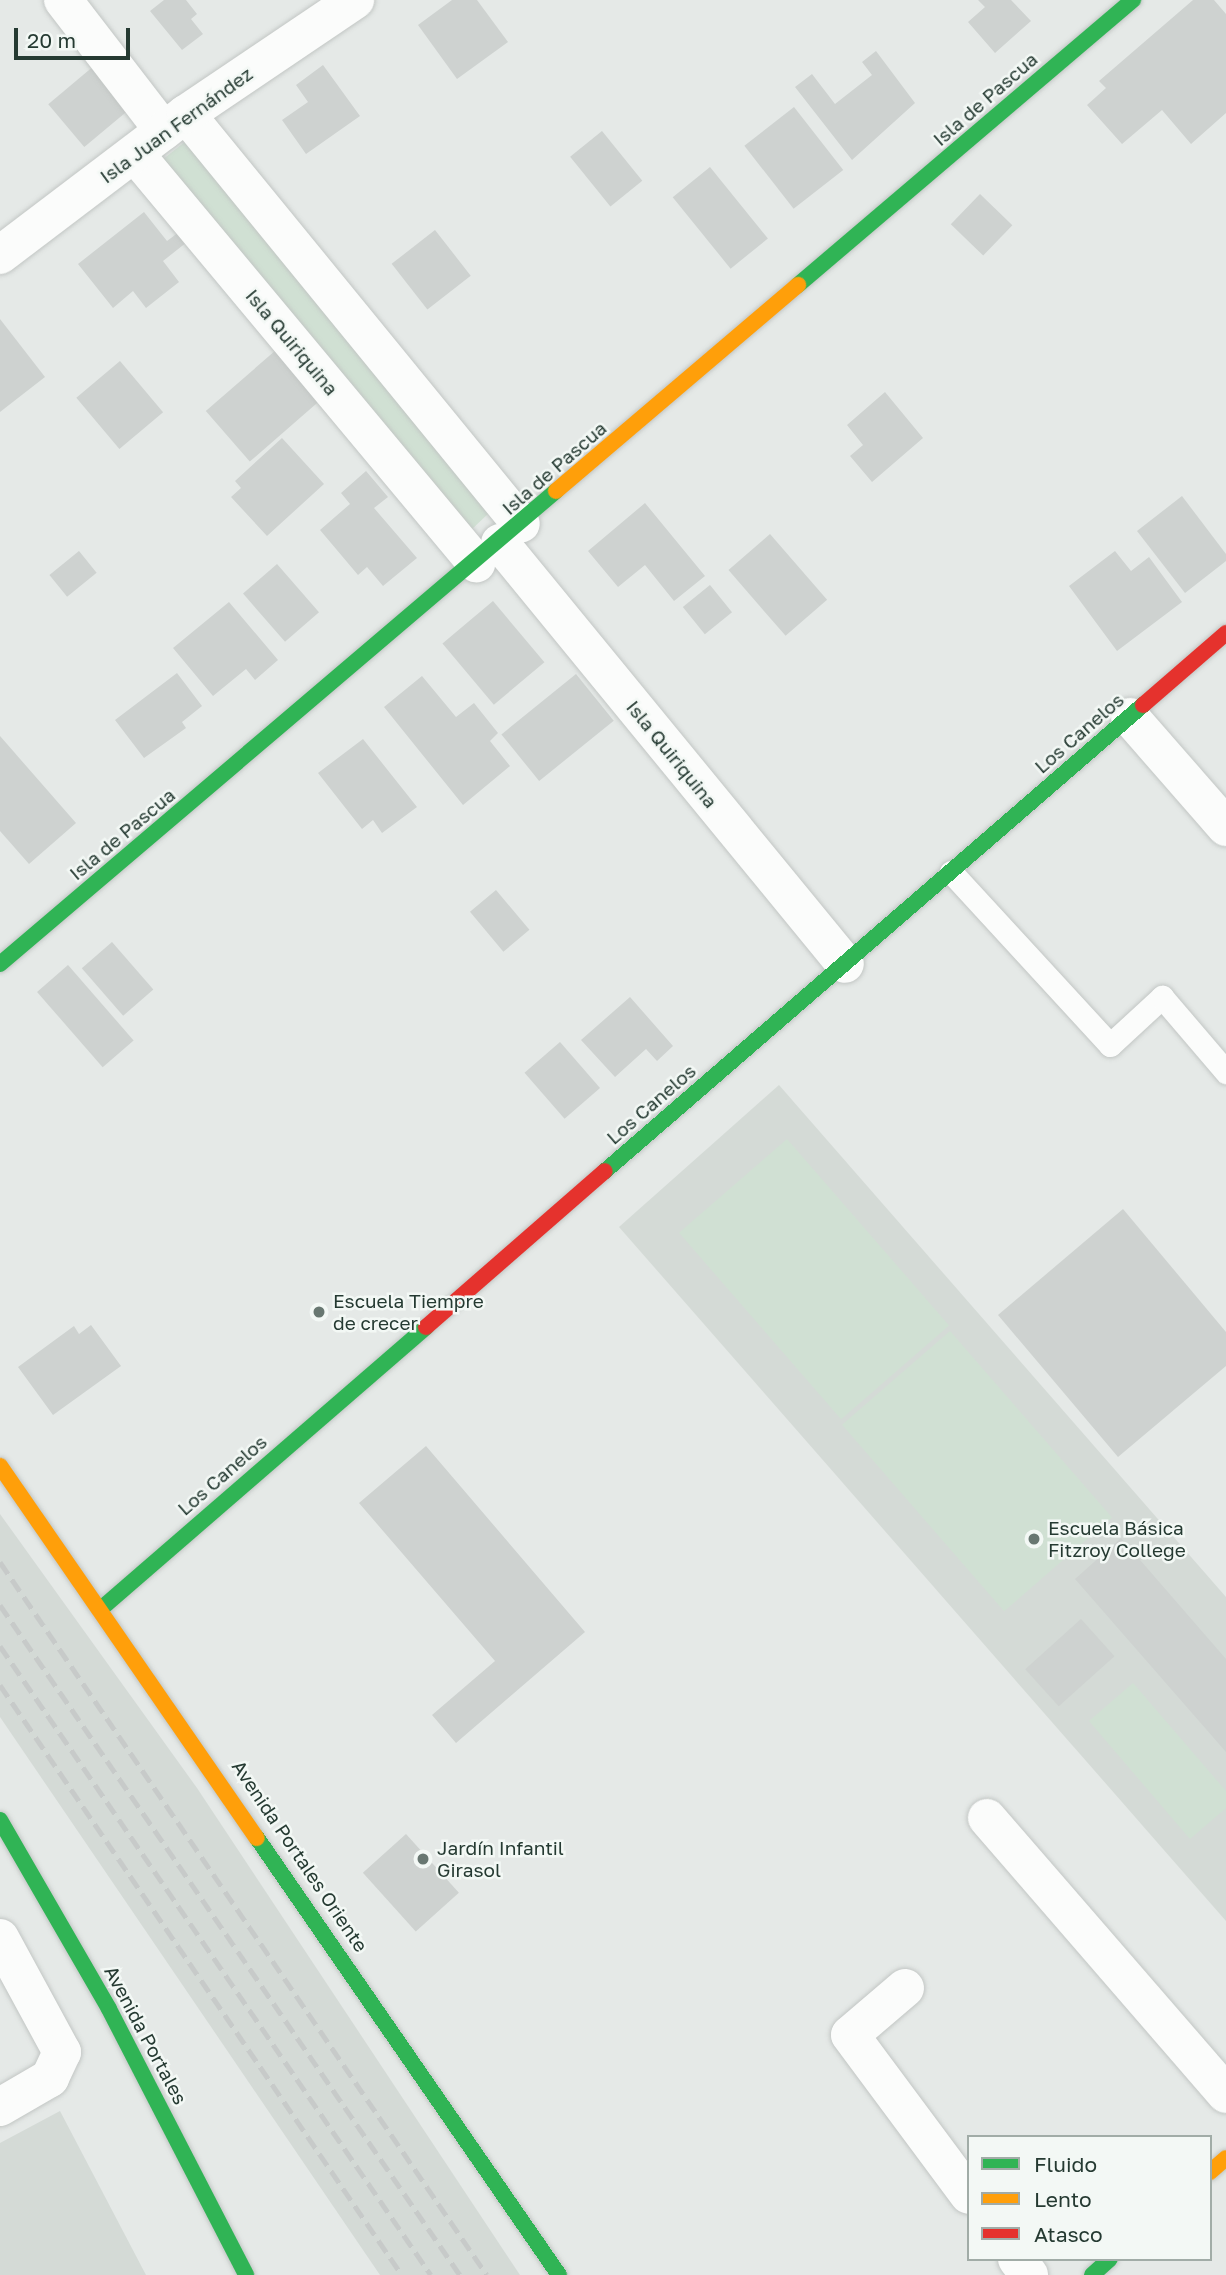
<!DOCTYPE html>
<meta charset="utf-8">
<style>
body{margin:0}
#map{position:relative;width:1226px;height:2275px;overflow:hidden;background:#e5e9e7;font-family:"Golos Text",sans-serif}
div>[style]{position:absolute}
.built>*{inset:0;background:#d4dad6}
.green>*{inset:0;background:#d0e0d3;transform-origin:0 0}
.building>*{inset:0;background:#ced2d0;transform-origin:0 0}
.roads{filter:drop-shadow(0 0 2px #c2c6c4) drop-shadow(0 0 2px #c2c6c4)}
.lane>*{height:23px;margin:-11.5px;padding:0 11.5px;transform-origin:11.5px;border-radius:11.5px;background:#fbfcfb}
.street>*{height:38px;margin:-19px;padding:0 19px;transform-origin:19px;border-radius:19px;background:#fbfcfb}
.fast>*{height:16px;margin:-8px;padding:0 8px;transform-origin:8px;border-radius:8px;background:#30b455}
.slow>*{height:16px;margin:-8px;padding:0 8px;transform-origin:8px;border-radius:8px;background:#ff9f0a}
.jam>*{height:16px;margin:-8px;padding:0 8px;transform-origin:8px;border-radius:8px;background:#e5322d}
.rail>*{height:5px;margin-top:-2.5px;transform-origin:0;background:repeating-linear-gradient(90deg,#c7cac9 0 14px,transparent 0 21px)}
.dots>*{width:19px;height:19px;translate:-50% -50%;box-sizing:border-box;border:4px solid #f3f8f5;border-radius:50%}
span{translate:-50% -50%;white-space:nowrap;text-align:center;line-height:1.15;-webkit-text-stroke:5px #f3f8f5;paint-order:stroke}
.street-label{font-size:19px;color:#253a32}
.poi-label{font-size:19px;color:#253a32}
.left{translate:0 -50%;text-align:left}
.legend{position:absolute;left:967px;top:2135px;width:245px;height:126px;box-sizing:border-box;background:#f3f8f5;border:2px solid #a1aca7;margin:0;padding:9px 12px;list-style:none;font-size:21px;color:#253a32}
.legend li{display:flex;align-items:center;gap:14px;height:35px}
.legend b{width:35px;border:2px solid #a1aca7}
.scale{position:absolute;left:14px;top:28px;width:116px;height:32px;box-sizing:border-box;border:4px solid #253a32;border-top:0;padding-left:9px;font-size:21px;line-height:24px;white-space:nowrap;color:#253a32;-webkit-text-stroke:5px #f3f8f5;paint-order:stroke}
</style>
<div id="map">
<div class="built">
<div style="clip-path:polygon(779px 1085px,1226px 1597px,1226px 1921px,619px 1227px)"></div>
<div style="clip-path:polygon(0 1514px,197px 1788px,520px 2275px,380px 2275px,0 1717px)"></div>
<div style="clip-path:polygon(60px 2111px,146px 2275px,0 2275px,0 2143px)"></div>
</div>
<div class="green">
<div style="clip-path:polygon(186px 141px,490px 512px,471px 530px,162px 160px)"></div>
<div style="left:787px;top:1139px;width:247px;height:143px;rotate:49deg"></div>
<div style="left:950px;top:1331px;width:247px;height:143px;rotate:49deg"></div>
<div style="clip-path:polygon(1133px 1683px,1226px 1791px,1226px 1808px,1190px 1839px,1089px 1721px)"></div>
</div>
<div class="building">
<div style="clip-path:polygon(164px 0,186px 0,197px 14px,191px 19px,203px 34px,182px 50px,150px 11px)"></div>
<div style="clip-path:polygon(452px 0,477px 0,508px 42px,457px 79px,418px 25px)"></div>
<div style="clip-path:polygon(978px 0,1011px 0,1031px 21px,995px 53px,968px 22px,985px 7px)"></div>
<div style="clip-path:polygon(1193px 0,1214px 0,1226px 14px,1226px 113px,1191px 144px,1162px 110px,1122px 144px,1087px 105px,1106px 88px,1099px 81px)"></div>
<div style="clip-path:polygon(876px 51px,915px 103px,852px 160px,795px 87px,812px 74px,835px 104px,872px 75px,862px 62px)"></div>
<div style="left:95px;top:65px;width:56px;height:61px;rotate:50deg"></div>
<div style="clip-path:polygon(323px 65px,360px 116px,306px 154px,282px 120px,308px 102px,296px 85px)"></div>
<div style="left:794px;top:107px;width:80px;height:63px;rotate:52deg"></div>
<div style="left:602px;top:131px;width:64px;height:41px;rotate:51deg"></div>
<div style="left:710px;top:167px;width:92px;height:48px;rotate:51deg"></div>
<div style="left:980px;top:194px;width:45px;height:42px;rotate:44deg"></div>
<div style="clip-path:polygon(144px 212px,167px 241px,179px 232px,187px 242px,163px 261px,179px 282px,146px 308px,133px 291px,113px 308px,78px 264px)"></div>
<div style="left:435px;top:230px;width:58px;height:55px;rotate:52deg"></div>
<div style="clip-path:polygon(0 319px,45px 377px,0 412px)"></div>
<div style="left:276px;top:350px;width:67px;height:93px;rotate:49deg"></div>
<div style="left:120px;top:361px;width:67px;height:57px;rotate:50deg"></div>
<div style="clip-path:polygon(885px 392px,923px 438px,872px 482px,850px 456px,863px 445px,847px 425px)"></div>
<div style="clip-path:polygon(282px 438px,324px 484px,267px 536px,231px 497px,241px 488px,235px 481px)"></div>
<div style="clip-path:polygon(366px 471px,388px 497px,374px 508px,417px 558px,383px 586px,367px 567px,358px 575px,320px 530px,350px 504px,341px 493px)"></div>
<div style="clip-path:polygon(1182px 496px,1226px 554px,1226px 561px,1185px 593px,1137px 531px)"></div>
<div style="clip-path:polygon(645px 503px,705px 576px,674px 601px,645px 565px,618px 587px,588px 551px)"></div>
<div style="left:770px;top:534px;width:87px;height:55px;rotate:49deg"></div>
<div style="left:79px;top:551px;width:28px;height:38px;rotate:51deg"></div>
<div style="clip-path:polygon(1115px 551px,1131px 571px,1149px 557px,1182px 602px,1117px 651px,1069px 586px)"></div>
<div style="left:277px;top:564px;width:64px;height:45px;rotate:49deg"></div>
<div style="left:710px;top:585px;width:35px;height:35px;rotate:51deg"></div>
<div style="left:493px;top:601px;width:80px;height:66px;rotate:50deg"></div>
<div style="clip-path:polygon(229px 602px,278px 660px,255px 680px,246px 669px,213px 696px,173px 648px)"></div>
<div style="clip-path:polygon(177px 673px,202px 706px,182px 722px,186px 728px,144px 758px,115px 720px)"></div>
<div style="left:576px;top:674px;width:60px;height:96px;rotate:51deg"></div>
<div style="clip-path:polygon(422px 676px,456px 717px,474px 703px,498px 733px,490px 741px,510px 766px,463px 805px,384px 707px)"></div>
<div style="clip-path:polygon(0 736px,76px 823px,29px 864px,0 831px)"></div>
<div style="clip-path:polygon(363px 739px,417px 807px,382px 833px,373px 820px,362px 829px,318px 773px)"></div>
<div style="left:496px;top:890px;width:52px;height:34px;rotate:50deg"></div>
<div style="left:112px;top:942px;width:63px;height:40px;rotate:49deg"></div>
<div style="left:68px;top:965px;width:100px;height:41px;rotate:49deg"></div>
<div style="clip-path:polygon(630px 997px,673px 1046px,657px 1061px,646px 1049px,615px 1077px,581px 1040px)"></div>
<div style="left:560px;top:1042px;width:61px;height:47px;rotate:49deg"></div>
<div style="clip-path:polygon(1123px 1209px,1226px 1332px,1226px 1366px,1118px 1457px,998px 1315px)"></div>
<div style="clip-path:polygon(91px 1325px,121px 1366px,53px 1415px,18px 1367px,74px 1326px,79px 1334px)"></div>
<div style="clip-path:polygon(426px 1446px,585px 1632px,456px 1743px,432px 1715px,495px 1661px,359px 1503px)"></div>
<div style="clip-path:polygon(1121px 1538px,1226px 1659px,1226px 1752px,1075px 1579px)"></div>
<div style="left:1081px;top:1619px;width:50px;height:75px;rotate:48deg"></div>
<div style="left:406px;top:1834px;width:79px;height:58px;rotate:48deg"></div>
</div>
<div class="roads">
<div class="lane">
<div style="left:951px;top:872px;width:235px;rotate:47.4deg"></div>
<div style="left:1110px;top:1045px;width:71px;rotate:-42.7deg"></div>
<div style="left:1162px;top:997px;width:99px;rotate:49.5deg"></div>
</div>
<div class="street">
<div style="left:63px;top:0;width:165px;rotate:52.4deg"></div>
<div style="left:186px;top:114px;width:529px;rotate:50.75deg"></div>
<div style="left:135px;top:154px;width:533px;rotate:50.18deg"></div>
<div style="left:0;top:255px;width:233px;rotate:-37.2deg"></div>
<div style="left:186px;top:114px;width:204px;rotate:-34deg"></div>
<div style="left:500px;top:543px;width:544px;rotate:50.67deg"></div>
<div style="left:1130px;top:717px;width:146px;rotate:48.9deg"></div>
<div style="left:987px;top:1818px;width:365px;rotate:49.1deg"></div>
<div style="left:0;top:1938px;width:130px;rotate:61.5deg"></div>
<div style="left:62px;top:2052px;width:29px;rotate:115deg"></div>
<div style="left:50px;top:2078px;width:58px;rotate:149.9deg"></div>
<div style="left:905px;top:1988px;width:72px;rotate:139.5deg"></div>
<div style="left:850px;top:2035px;width:199px;rotate:53.4deg"></div>
<div style="left:1017px;top:2259px;width:20px;rotate:53deg"></div>
</div>
<div class="fast">
<div style="left:798px;top:285px;width:440px;rotate:-40.4deg"></div>
<div style="left:0;top:964px;width:730px;rotate:-40.39deg"></div>
<div style="left:605px;top:1171px;width:712px;rotate:-40.9deg"></div>
<div style="left:103px;top:1607px;width:427px;rotate:-40.9deg"></div>
<div style="left:0;top:1820px;width:218px;rotate:60deg"></div>
<div style="left:109px;top:2009px;width:299px;rotate:62.7deg"></div>
<div style="left:257px;top:1838px;width:531px;rotate:55.35deg"></div>
<div style="left:1092px;top:2275px;width:24px;rotate:-42deg"></div>
</div>
<div class="slow">
<div style="left:556px;top:491px;width:318px;rotate:-40.4deg"></div>
<div style="left:0;top:1466px;width:452px;rotate:55.4deg"></div>
<div style="left:1210px;top:2172px;width:21px;rotate:-41deg"></div>
</div>
<div class="jam">
<div style="left:1143px;top:705px;width:110px;rotate:-40.9deg"></div>
<div style="left:426px;top:1327px;width:237px;rotate:-41.1deg"></div>
</div>
</div>
<div class="rail">
<div style="left:0;top:1562px;width:863px;rotate:55.67deg"></div>
<div style="left:0;top:1605px;width:813px;rotate:55.53deg"></div>
<div style="left:0;top:1646px;width:762px;rotate:55.58deg"></div>
<div style="left:0;top:1685px;width:714px;rotate:55.73deg"></div>
</div>
<div class="dots">
<div style="left:319px;top:1312px;background:#687771"></div>
<div style="left:1034px;top:1539px;background:#687771"></div>
<div style="left:423px;top:1859px;background:#687771"></div>
</div>
<div class="street-label">
<span style="left:985px;top:99px;rotate:-41deg">Isla de Pascua</span>
<span style="left:176px;top:125px;rotate:-36deg">Isla Juan Fernández</span>
<span style="left:292px;top:342px;rotate:50deg">Isla Quiriquina</span>
<span style="left:554px;top:468px;rotate:-41deg">Isla de Pascua</span>
<span style="left:1079px;top:733px;rotate:-41deg">Los Canelos</span>
<span style="left:672px;top:754px;rotate:51deg">Isla Quiriquina</span>
<span style="left:122px;top:834px;rotate:-40deg">Isla de Pascua</span>
<span style="left:651px;top:1104px;rotate:-41deg">Los Canelos</span>
<span style="left:222px;top:1475px;rotate:-41deg">Los Canelos</span>
<span style="left:300px;top:1856px;rotate:56deg">Avenida Portales Oriente</span>
<span style="left:146px;top:2035px;rotate:62deg">Avenida Portales</span>
</div>
<div class="poi-label">
<span class="left" style="left:333px;top:1312px">Escuela Tiempre<br>de crecer</span>
<span class="left" style="left:1048px;top:1539px">Escuela Básica<br>Fitzroy College</span>
<span class="left" style="left:437px;top:1859px">Jardín Infantil<br>Girasol</span>
</div>
<ul class="legend">
<li><b style="height:9px;background:#30b455"></b>Fluido</li>
<li><b style="height:9px;background:#ff9f0a"></b>Lento</li>
<li><b style="height:9px;background:#e5322d"></b>Atasco</li>
</ul>
<div class="scale">20 m</div>
</div>
